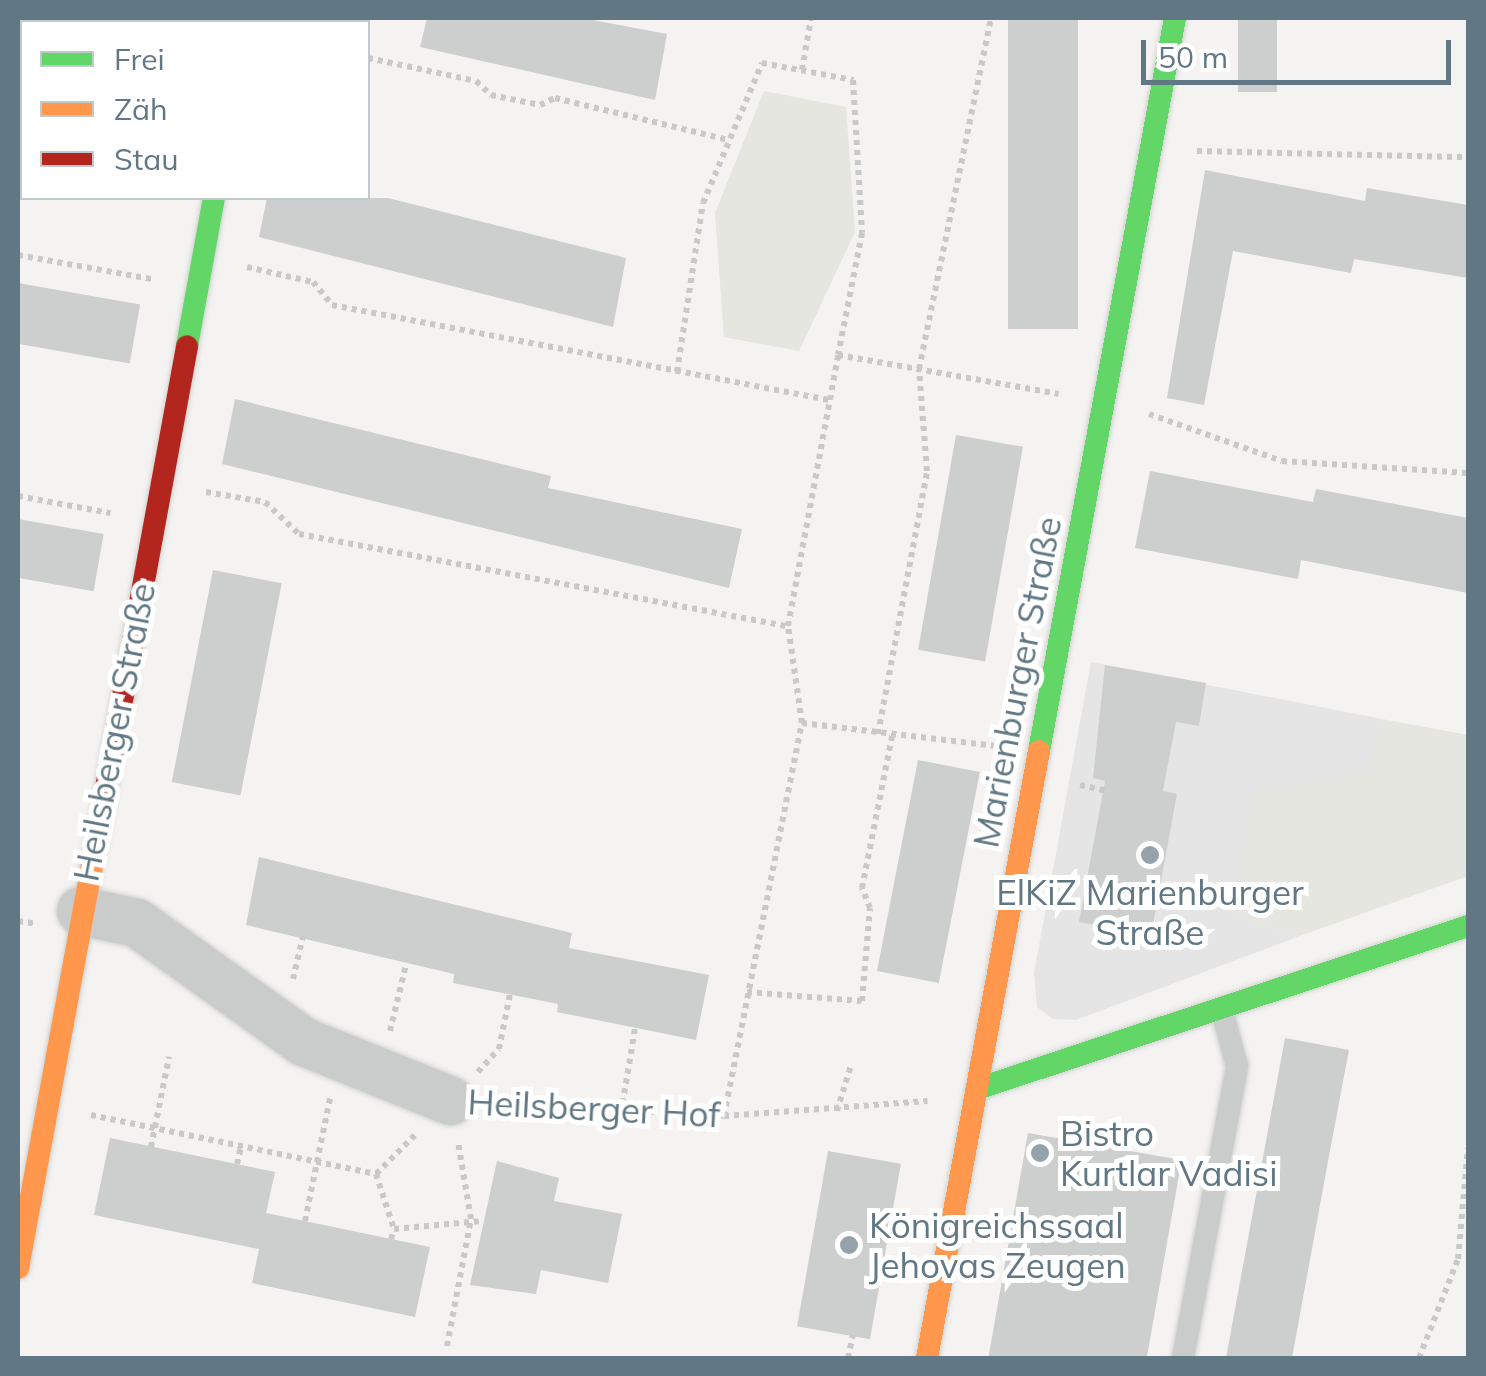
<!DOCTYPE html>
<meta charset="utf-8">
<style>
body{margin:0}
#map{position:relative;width:1486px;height:1376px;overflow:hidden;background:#f4f3f1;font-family:Mulish,sans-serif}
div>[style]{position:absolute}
.built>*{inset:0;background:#e4e5e4}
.green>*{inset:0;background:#e4e6df}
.building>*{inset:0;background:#cdcece;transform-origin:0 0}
.path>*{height:6px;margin-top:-3px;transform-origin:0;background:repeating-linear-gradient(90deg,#c9c9ca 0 5px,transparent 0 10px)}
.roads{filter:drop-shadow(0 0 2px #d0d1d1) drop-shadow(0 0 2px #d0d1d1)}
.lane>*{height:22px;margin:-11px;padding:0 11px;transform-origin:11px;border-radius:11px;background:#cacccc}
.street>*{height:48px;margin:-24px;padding:0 24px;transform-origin:24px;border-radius:24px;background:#cacccc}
.fast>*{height:22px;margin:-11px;padding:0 11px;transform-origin:11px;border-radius:11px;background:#63d668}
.slow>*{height:22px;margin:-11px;padding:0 11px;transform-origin:11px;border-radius:11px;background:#ff974d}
.jam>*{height:22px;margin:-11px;padding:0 11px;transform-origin:11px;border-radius:11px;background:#b3261e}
.dots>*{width:28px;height:28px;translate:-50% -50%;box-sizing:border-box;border:5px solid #fff;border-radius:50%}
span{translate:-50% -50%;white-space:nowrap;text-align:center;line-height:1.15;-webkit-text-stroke:10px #fff;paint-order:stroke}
.street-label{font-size:35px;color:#617783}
.poi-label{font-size:35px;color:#617783}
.left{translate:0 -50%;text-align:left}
.frame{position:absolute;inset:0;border:20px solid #617783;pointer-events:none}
.legend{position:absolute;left:20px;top:20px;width:350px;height:180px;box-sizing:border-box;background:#fff;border:2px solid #c0c9cd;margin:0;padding:12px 18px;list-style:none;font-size:30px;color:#617783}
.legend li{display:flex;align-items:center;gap:20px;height:50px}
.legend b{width:50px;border:2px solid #c0c9cd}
.scale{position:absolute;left:1141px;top:40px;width:310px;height:45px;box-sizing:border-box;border:5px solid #617783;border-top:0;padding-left:12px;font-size:30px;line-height:35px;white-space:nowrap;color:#617783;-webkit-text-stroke:8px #fff;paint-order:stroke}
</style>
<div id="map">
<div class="built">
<div style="clip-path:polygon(1091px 662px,1382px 719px,1372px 769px,1232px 915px,1297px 937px,1076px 1020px,1053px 1019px,1037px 1007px,1034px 973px)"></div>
</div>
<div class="green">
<div style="clip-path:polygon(764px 91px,846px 107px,855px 232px,799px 351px,724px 337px,715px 213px)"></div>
<div style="clip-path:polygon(1382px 719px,1468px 735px,1468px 876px,1297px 937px,1232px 915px,1255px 794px,1371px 769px)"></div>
</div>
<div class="building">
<div style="clip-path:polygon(427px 18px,582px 18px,667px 34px,655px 100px,420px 47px)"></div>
<div style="left:1008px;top:18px;width:70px;height:311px"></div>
<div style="left:1238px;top:18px;width:39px;height:74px"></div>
<div style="clip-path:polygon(1205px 170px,1365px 201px,1367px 188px,1468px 205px,1468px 278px,1354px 259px,1351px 273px,1233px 251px,1204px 405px,1167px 398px)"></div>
<div style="clip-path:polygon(267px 198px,388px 198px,626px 258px,613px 327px,259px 237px)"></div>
<div style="left:18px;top:283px;width:124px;height:60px;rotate:10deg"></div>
<div style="clip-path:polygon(235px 399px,551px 476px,548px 488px,742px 529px,729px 588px,222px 464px)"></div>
<div style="left:956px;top:435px;width:68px;height:218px;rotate:10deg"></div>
<div style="clip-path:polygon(1150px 471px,1313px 502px,1316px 489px,1468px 518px,1468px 593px,1301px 560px,1298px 579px,1135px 548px)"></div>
<div style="left:18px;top:519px;width:87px;height:58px;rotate:10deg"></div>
<div style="left:213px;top:570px;width:70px;height:216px;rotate:11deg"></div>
<div style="clip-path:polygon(1105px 665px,1206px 683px,1199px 726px,1176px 722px,1163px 791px,1177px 794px,1151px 935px,1079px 922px,1105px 781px,1093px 778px)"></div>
<div style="left:918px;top:760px;width:63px;height:215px;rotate:11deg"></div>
<div style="clip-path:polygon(259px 857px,572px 933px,569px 948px,709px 975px,696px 1040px,557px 1012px,558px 1004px,453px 983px,454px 974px,246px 925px)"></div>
<div style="clip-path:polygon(1285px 1038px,1349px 1050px,1329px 1156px,1292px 1358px,1226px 1358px)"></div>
<div style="left:1028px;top:1133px;width:156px;height:229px;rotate:10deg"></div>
<div style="clip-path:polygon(110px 1138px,275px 1172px,266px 1213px,430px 1247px,415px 1317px,252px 1283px,259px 1249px,94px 1215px)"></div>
<div style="left:828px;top:1151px;width:74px;height:178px;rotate:10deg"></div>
<div style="clip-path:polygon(497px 1161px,559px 1178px,554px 1201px,622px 1214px,608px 1283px,541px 1270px,536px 1294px,470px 1285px)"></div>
</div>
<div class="path">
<div style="left:18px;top:29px;width:4px;rotate:14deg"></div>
<div style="left:368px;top:58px;width:110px;rotate:12deg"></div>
<div style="left:476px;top:81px;width:21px;rotate:43deg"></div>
<div style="left:491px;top:95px;width:50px;rotate:11.5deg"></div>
<div style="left:540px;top:105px;width:17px;rotate:-25deg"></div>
<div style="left:555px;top:98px;width:179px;rotate:13.6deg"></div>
<div style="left:802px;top:70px;width:53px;rotate:-80.2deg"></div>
<div style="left:1197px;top:151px;width:271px;rotate:1.3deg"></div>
<div style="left:18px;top:255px;width:136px;rotate:10.2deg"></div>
<div style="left:247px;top:267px;width:68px;rotate:12.8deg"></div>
<div style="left:313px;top:282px;width:30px;rotate:50deg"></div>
<div style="left:332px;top:305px;width:506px;rotate:10.82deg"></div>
<div style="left:677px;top:372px;width:171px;rotate:-81.3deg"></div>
<div style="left:703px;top:203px;width:152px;rotate:-67.1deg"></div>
<div style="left:762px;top:63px;width:93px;rotate:10.6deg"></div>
<div style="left:853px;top:80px;width:153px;rotate:86.6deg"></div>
<div style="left:862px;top:233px;width:124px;rotate:101.1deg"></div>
<div style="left:1149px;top:414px;width:141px;rotate:19.5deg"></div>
<div style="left:1282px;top:461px;width:186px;rotate:3.7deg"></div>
<div style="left:206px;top:492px;width:60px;rotate:9.6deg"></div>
<div style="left:265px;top:502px;width:47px;rotate:43.3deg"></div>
<div style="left:299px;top:534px;width:498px;rotate:10.7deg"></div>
<div style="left:18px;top:496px;width:94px;rotate:10.5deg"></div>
<div style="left:802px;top:723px;width:193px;rotate:6.8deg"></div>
<div style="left:878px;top:734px;width:268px;rotate:-79.4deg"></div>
<div style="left:927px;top:471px;width:102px;rotate:-94.5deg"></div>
<div style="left:919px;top:369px;width:358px;rotate:-78.4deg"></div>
<div style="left:1080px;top:785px;width:25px;rotate:12deg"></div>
<div style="left:18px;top:921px;width:18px;rotate:9deg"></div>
<div style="left:293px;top:979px;width:44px;rotate:-76.9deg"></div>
<div style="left:747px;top:992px;width:115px;rotate:4.5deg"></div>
<div style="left:862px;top:1001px;width:93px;rotate:-85.1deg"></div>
<div style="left:870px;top:908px;width:22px;rotate:-112deg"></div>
<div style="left:862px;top:888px;width:160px;rotate:-78.8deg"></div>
<div style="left:390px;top:1031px;width:68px;rotate:-76.4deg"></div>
<div style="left:478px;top:1072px;width:31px;rotate:-48deg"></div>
<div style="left:499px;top:1049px;width:56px;rotate:-78.7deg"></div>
<div style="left:491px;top:1104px;width:233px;rotate:2.9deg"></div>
<div style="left:724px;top:1116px;width:204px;rotate:-4.2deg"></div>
<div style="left:837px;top:1111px;width:48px;rotate:-73.1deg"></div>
<div style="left:621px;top:1113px;width:86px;rotate:-80.6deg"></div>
<div style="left:91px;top:1115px;width:291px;rotate:11.7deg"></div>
<div style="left:376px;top:1174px;width:57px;rotate:-45deg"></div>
<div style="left:724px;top:1116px;width:401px;rotate:-78.8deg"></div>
<div style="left:802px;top:723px;width:98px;rotate:-98.2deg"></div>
<div style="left:788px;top:626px;width:276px;rotate:-79.5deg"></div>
<div style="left:838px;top:355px;width:224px;rotate:10deg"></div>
<div style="left:151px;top:1147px;width:92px;rotate:-78.7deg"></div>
<div style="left:237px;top:1164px;width:18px;rotate:-77deg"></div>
<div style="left:376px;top:1174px;width:58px;rotate:71.9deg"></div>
<div style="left:394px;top:1229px;width:88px;rotate:-5.2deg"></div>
<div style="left:305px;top:1221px;width:126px;rotate:-78.5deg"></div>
<div style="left:391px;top:1239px;width:10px;rotate:-73deg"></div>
<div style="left:447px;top:1346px;width:129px;rotate:-79.3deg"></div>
<div style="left:471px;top:1219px;width:78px;rotate:-99.6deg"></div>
<div style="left:848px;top:1358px;width:24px;rotate:-78deg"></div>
<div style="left:1419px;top:1358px;width:106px;rotate:-68.5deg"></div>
<div style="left:1458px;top:1259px;width:111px;rotate:-84.9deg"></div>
</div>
<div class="roads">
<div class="lane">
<div style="left:1183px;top:1358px;width:297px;rotate:-79.5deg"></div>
<div style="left:1237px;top:1066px;width:57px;rotate:-105.3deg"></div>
</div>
<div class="street">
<div style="left:248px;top:22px;width:4px;rotate:-76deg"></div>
<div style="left:81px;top:911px;width:57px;rotate:12.1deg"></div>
<div style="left:137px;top:923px;width:205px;rotate:35.5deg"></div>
<div style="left:304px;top:1042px;width:158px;rotate:21.9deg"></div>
</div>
<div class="fast">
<div style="left:187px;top:346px;width:150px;rotate:-79.7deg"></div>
<div style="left:1039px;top:751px;width:746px;rotate:-79.49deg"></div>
<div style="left:977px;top:1089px;width:517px;rotate:-18.36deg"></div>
</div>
<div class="slow">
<div style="left:18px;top:1268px;width:488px;rotate:-79.6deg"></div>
<div style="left:927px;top:1358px;width:617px;rotate:-79.55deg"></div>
</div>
<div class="jam">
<div style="left:106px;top:788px;width:449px;rotate:-79.6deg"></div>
</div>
</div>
<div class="dots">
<div style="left:1150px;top:855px;background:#94a2aa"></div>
<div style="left:1040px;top:1153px;background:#94a2aa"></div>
<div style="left:849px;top:1245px;background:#94a2aa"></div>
</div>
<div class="street-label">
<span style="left:1017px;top:682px;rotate:-79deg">Marienburger Straße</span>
<span style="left:114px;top:732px;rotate:-79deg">Heilsberger Straße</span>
<span style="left:594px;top:1108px;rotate:3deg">Heilsberger Hof</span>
</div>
<div class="poi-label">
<span style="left:1150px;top:912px">ElKiZ Marienburger<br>Straße</span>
<span class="left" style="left:1060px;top:1153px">Bistro<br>Kurtlar Vadisi</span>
<span class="left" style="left:869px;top:1245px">Königreichssaal<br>Jehovas Zeugen</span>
</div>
<div class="frame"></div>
<ul class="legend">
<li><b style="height:12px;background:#63d668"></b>Frei</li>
<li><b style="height:12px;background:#ff974d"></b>Zäh</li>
<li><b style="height:12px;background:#b3261e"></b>Stau</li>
</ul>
<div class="scale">50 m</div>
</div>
